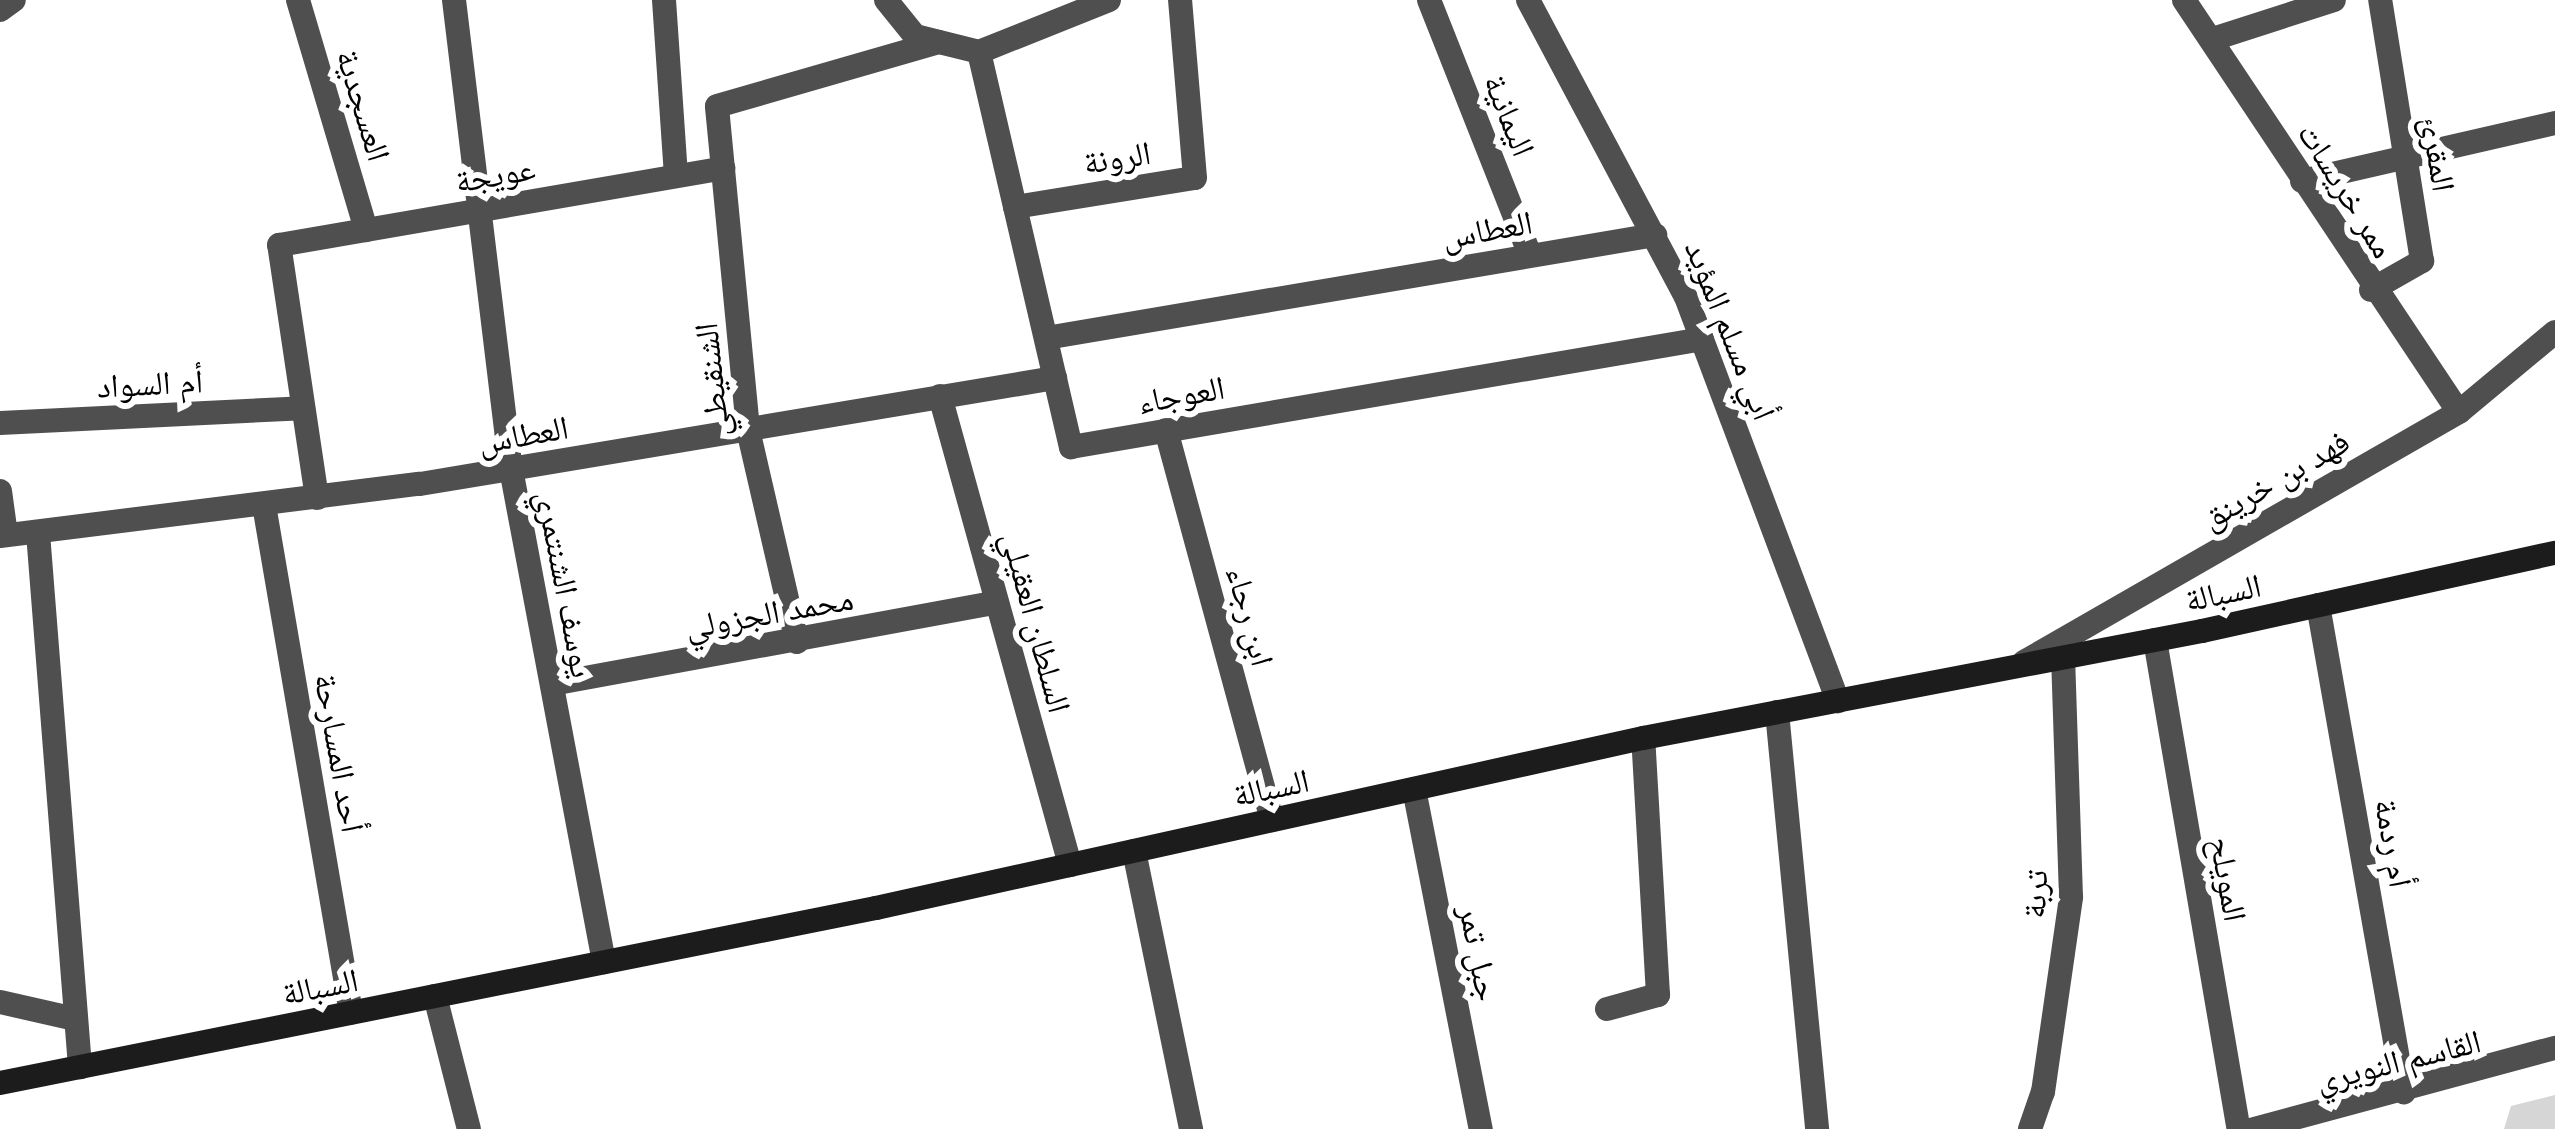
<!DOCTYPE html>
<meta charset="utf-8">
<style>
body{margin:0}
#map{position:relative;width:2555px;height:1129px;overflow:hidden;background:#fff;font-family:Mulish,"Noto Naskh Arabic",sans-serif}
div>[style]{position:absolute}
.green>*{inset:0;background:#d6d6d6}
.minor>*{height:24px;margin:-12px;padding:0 12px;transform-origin:12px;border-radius:12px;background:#4f4f4f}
.secondary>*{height:24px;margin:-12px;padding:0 12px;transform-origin:12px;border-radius:12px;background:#1c1c1c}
span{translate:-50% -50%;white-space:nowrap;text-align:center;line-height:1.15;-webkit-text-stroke:12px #fff;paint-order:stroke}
.street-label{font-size:33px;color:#000}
</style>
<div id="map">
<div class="green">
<div style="clip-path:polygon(2555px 1095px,2555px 1129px,2504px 1129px,2511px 1106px)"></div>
</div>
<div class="minor">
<div style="left:298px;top:0;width:240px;rotate:73.5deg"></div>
<div style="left:454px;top:0;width:472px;rotate:83.1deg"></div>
<div style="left:511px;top:469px;width:502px;rotate:79.32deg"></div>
<div style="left:664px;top:0;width:176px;rotate:86.1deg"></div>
<div style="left:886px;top:0;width:46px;rotate:51.1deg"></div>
<div style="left:915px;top:36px;width:66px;rotate:14deg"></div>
<div style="left:979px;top:52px;width:140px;rotate:-21.8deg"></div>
<div style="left:1429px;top:0;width:274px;rotate:68.4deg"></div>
<div style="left:1528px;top:0;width:336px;rotate:62deg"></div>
<div style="left:1686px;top:297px;width:432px;rotate:69.4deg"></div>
<div style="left:2184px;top:0;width:495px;rotate:56.3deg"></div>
<div style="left:0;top:10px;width:17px;rotate:-36deg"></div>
<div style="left:2213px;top:39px;width:127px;rotate:-17.9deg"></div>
<div style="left:979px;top:52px;width:406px;rotate:76.9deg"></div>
<div style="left:1071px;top:447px;width:640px;rotate:-9.71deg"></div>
<div style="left:2302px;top:181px;width:260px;rotate:-12.9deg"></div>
<div style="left:1015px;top:207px;width:182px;rotate:-9.2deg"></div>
<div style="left:1195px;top:178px;width:179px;rotate:-94.8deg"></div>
<div style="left:2371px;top:290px;width:59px;rotate:-29.6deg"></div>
<div style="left:2422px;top:261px;width:264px;rotate:-99.1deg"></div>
<div style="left:1046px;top:338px;width:618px;rotate:-9.6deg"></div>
<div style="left:940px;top:396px;width:487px;rotate:74.5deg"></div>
<div style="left:0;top:423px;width:303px;rotate:-2.8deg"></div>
<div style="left:1166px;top:430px;width:404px;rotate:74.8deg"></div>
<div style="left:0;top:491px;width:44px;rotate:82.2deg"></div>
<div style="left:317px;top:498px;width:256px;rotate:-98.5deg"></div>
<div style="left:279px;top:245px;width:451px;rotate:-9.8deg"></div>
<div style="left:264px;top:505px;width:515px;rotate:80.28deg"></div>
<div style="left:38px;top:533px;width:536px;rotate:85.5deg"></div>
<div style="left:0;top:536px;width:423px;rotate:-7.1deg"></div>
<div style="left:420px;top:484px;width:644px;rotate:-9.48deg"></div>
<div style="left:2318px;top:605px;width:495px;rotate:80deg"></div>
<div style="left:2155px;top:640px;width:496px;rotate:80.3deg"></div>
<div style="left:797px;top:642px;width:219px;rotate:-103deg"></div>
<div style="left:748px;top:429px;width:324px;rotate:-95.5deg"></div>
<div style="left:717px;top:106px;width:231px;rotate:-16.1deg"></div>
<div style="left:2024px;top:662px;width:502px;rotate:-29.89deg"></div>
<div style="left:2459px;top:412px;width:125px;rotate:-39.8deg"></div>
<div style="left:552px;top:684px;width:452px;rotate:-10.4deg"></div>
<div style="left:1777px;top:712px;width:419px;rotate:84.5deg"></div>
<div style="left:1414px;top:789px;width:347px;rotate:78.9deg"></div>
<div style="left:1134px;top:851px;width:284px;rotate:78.4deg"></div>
<div style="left:435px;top:996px;width:137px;rotate:75.7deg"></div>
<div style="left:0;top:1002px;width:77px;rotate:12.8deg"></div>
<div style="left:1607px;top:1009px;width:53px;rotate:-15.4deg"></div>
<div style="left:1658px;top:995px;width:257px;rotate:-93.3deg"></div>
<div style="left:2030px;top:1129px;width:39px;rotate:-71deg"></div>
<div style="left:2043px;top:1092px;width:197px;rotate:-81.8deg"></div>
<div style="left:2071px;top:897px;width:239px;rotate:-91.9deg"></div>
<div style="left:2254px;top:1129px;width:312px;rotate:-15.1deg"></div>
</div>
<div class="secondary">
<div style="left:0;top:1083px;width:893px;rotate:-11.3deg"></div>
<div style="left:876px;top:908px;width:786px;rotate:-12.5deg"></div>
<div style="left:1643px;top:738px;width:569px;rotate:-10.84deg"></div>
<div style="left:2202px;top:631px;width:362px;rotate:-12.5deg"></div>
</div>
<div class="street-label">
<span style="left:364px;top:105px;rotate:73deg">العسجدية</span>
<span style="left:1510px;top:115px;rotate:68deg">اليمانية</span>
<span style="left:2439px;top:154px;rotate:81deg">المقرئ</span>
<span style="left:1117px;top:157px;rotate:-9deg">الرونة</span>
<span style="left:495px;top:174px;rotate:-10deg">عويجة</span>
<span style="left:2347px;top:190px;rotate:58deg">ممر خريسات</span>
<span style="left:1487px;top:229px;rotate:-10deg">العطاس</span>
<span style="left:1731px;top:330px;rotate:68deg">أبي مسلم المؤيد</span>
<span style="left:711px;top:380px;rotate:-96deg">الشنقيطي</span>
<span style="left:150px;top:383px;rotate:-3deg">أم السواد</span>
<span style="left:1181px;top:394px;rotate:-10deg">العوجاء</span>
<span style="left:523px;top:434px;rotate:-10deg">العطاس</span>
<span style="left:2275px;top:479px;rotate:-30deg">فهد بن خرينق</span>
<span style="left:566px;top:584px;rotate:79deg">يوسف الشنتمري</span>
<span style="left:2223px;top:592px;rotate:-12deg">السبالة</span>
<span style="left:769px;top:612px;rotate:-10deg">محمد الجزولي</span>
<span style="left:1251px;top:616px;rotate:75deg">ابن رجاء</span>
<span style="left:1037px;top:622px;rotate:75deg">السلطان العقيلي</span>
<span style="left:340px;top:753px;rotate:80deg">أحد المسارحة</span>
<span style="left:1271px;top:787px;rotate:-12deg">السبالة</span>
<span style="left:2394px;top:843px;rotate:80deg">أم ردمة</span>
<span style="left:2229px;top:879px;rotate:80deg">المويلح</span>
<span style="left:2034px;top:894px;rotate:-87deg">تربة</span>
<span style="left:1480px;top:953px;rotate:79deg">جبل تمر</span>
<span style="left:320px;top:986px;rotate:-11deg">السبالة</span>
<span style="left:2398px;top:1060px;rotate:-14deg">القاسم النويري</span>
</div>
</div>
